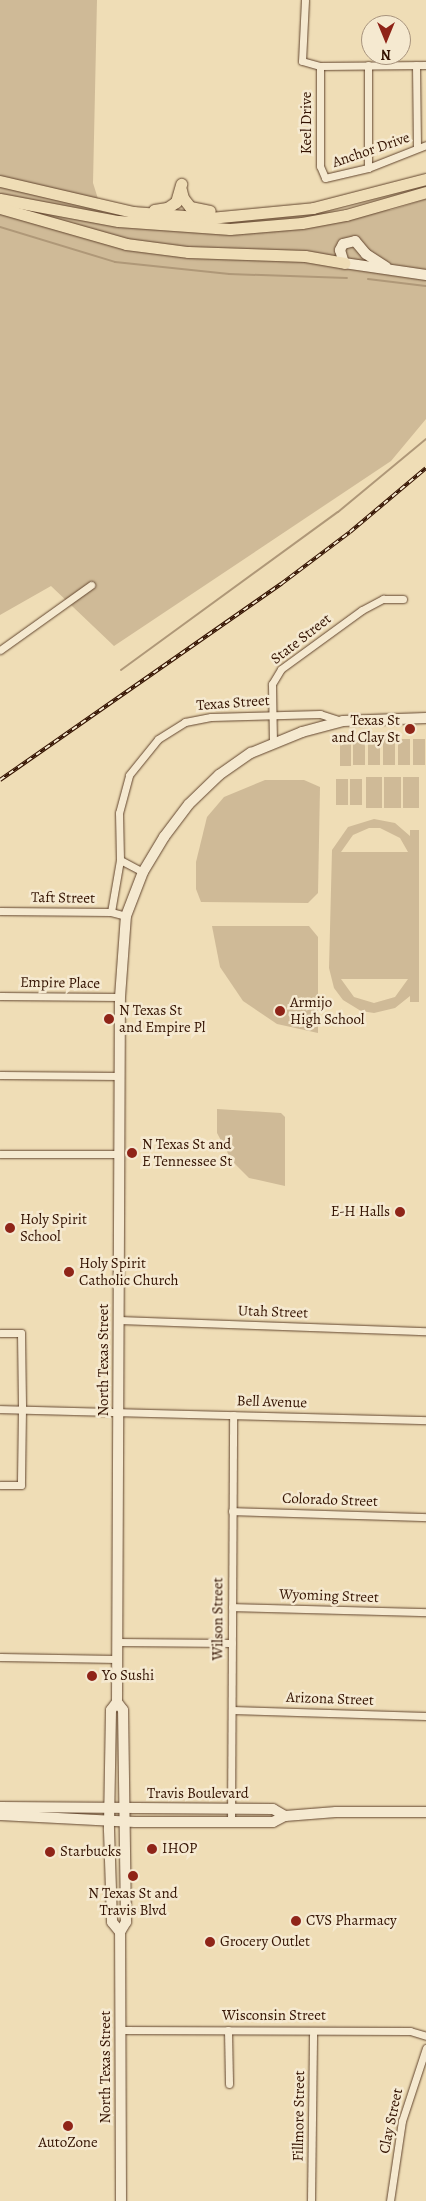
<!DOCTYPE html>
<style>
body{margin:0}
#map{position:relative;width:426px;height:2201px;overflow:hidden;background:#efddb6;font-family:Alegreya,serif}
div>[style]{position:absolute}
.green>*{inset:0;background:#cfba97;transform-origin:0 0}
.stream>*{height:2px;margin:-1px;padding:0 1px;transform-origin:1px;border-radius:1px;background:#af9878}
.roads{filter:drop-shadow(0 0 1px #62452e) drop-shadow(0 0 1px #62452e)}
.minor>*{height:7px;margin:-3.5px;padding:0 3.5px;transform-origin:3.5px;border-radius:3.5px;background:#f5e9d0}
.secondary>*{height:10px;margin:-5px;padding:0 5px;transform-origin:5px;border-radius:5px;background:#f5e9d0}
.trunk>*{height:11px;margin:-5.5px;padding:0 5.5px;transform-origin:5.5px;border-radius:5.5px;background:#efddb6}
.rail>*{height:4px;margin-top:-2px;transform-origin:0;background:repeating-linear-gradient(90deg,#f5e9d0 0 5.5px,#331201 0 11px);box-sizing:border-box;border-block:1px solid #331201}
.dots>*{width:14px;height:14px;translate:-50% -50%;box-sizing:border-box;border:2px solid #f5e9d0;border-radius:50%}
span{translate:-50% -50%;white-space:nowrap;text-align:center;line-height:1.15;-webkit-text-stroke:5px #f5e9d0;paint-order:stroke}
.street-label{font-size:15px;color:#331201}
.poi-label{font-size:15px;color:#331201}
.right{translate:-100% -50%;text-align:right}
.left{translate:0 -50%;text-align:left}
.north{position:absolute;left:361px;top:15px;width:50px;height:50px;box-sizing:border-box;background:#f5e9d0;border:1px solid #a7937d;border-radius:50%;rotate:180deg;font-size:14px;font-weight:700;line-height:20px;text-align:center;color:#331201}
.north::after{content:'';display:block;margin:auto;width:18px;height:22px;background:#8f2418;clip-path:polygon(50% 0,100% 100%,50% 72%,0 100%)}
</style>
<div id="map">
<div class="green">
<div style="clip-path:polygon(0 0,97px 0,93px 183px,105px 221px,391px 210px,426px 199px,426px 419px,391px 461px,114px 646px,51px 586px,0 615px)"></div>
<div style="left:353px;top:739px;width:12px;height:26px"></div>
<div style="left:368px;top:739px;width:12px;height:26px"></div>
<div style="left:383px;top:739px;width:12px;height:26px"></div>
<div style="left:398px;top:739px;width:12px;height:26px"></div>
<div style="left:413px;top:739px;width:12px;height:26px"></div>
<div style="left:340px;top:740px;width:11px;height:26px"></div>
<div style="left:366px;top:777px;width:16px;height:31px"></div>
<div style="left:384px;top:777px;width:17px;height:31px"></div>
<div style="left:403px;top:777px;width:16px;height:31px"></div>
<div style="left:336px;top:779px;width:12px;height:26px"></div>
<div style="left:350px;top:779px;width:12px;height:26px"></div>
<div style="clip-path:polygon(265px 780px,304px 780px,320px 787px,318px 893px,308px 903px,201px 902px,196px 889px,196px 862px,207px 817px,224px 797px)"></div>
<div style="clip-path:polygon(evenodd,374px 819px,395px 823px,410px 836px,410px 830px,419px 830px,419px 1002px,410px 1002px,410px 996px,395px 1008px,374px 1013px,361px 1011px,343px 1000px,334px 988px,329px 968px,332px 850px,348px 827px,374px 819px,380px 828px,400px 838px,408px 852px,341px 852px,353px 835px,369px 828px,380px 828px,374px 819px,341px 979px,408px 979px,395px 997px,374px 1003px,354px 997px,341px 979px)"></div>
<div style="clip-path:polygon(212px 926px,309px 926px,318px 937px,318px 1033px,277px 1024px,243px 1001px,220px 967px)"></div>
<div style="clip-path:polygon(217px 1109px,281px 1113px,285px 1117px,285px 1186px,249px 1178px,232px 1161px,217px 1133px)"></div>
</div>
<div class="stream">
<div style="left:0;top:227px;width:120px;rotate:16.9deg"></div>
<div style="left:115px;top:262px;width:115px;rotate:6deg"></div>
<div style="left:229px;top:274px;width:118px;rotate:1.9deg"></div>
<div style="left:368px;top:279px;width:58px;rotate:6.9deg"></div>
<div style="left:121px;top:670px;width:268px;rotate:-36.1deg"></div>
<div style="left:338px;top:512px;width:114px;rotate:-39.7deg"></div>
</div>
<div class="roads">
<div class="minor">
<div style="left:305px;top:0;width:61px;rotate:92.8deg"></div>
<div style="left:302px;top:61px;width:19px;rotate:16deg"></div>
<div style="left:320px;top:66px;width:106px;rotate:-0.5deg"></div>
<div style="left:416px;top:65px;width:83px;rotate:89.3deg"></div>
<div style="left:320px;top:66px;width:100px;rotate:90deg"></div>
<div style="left:320px;top:166px;width:13px;rotate:67deg"></div>
<div style="left:325px;top:178px;width:44px;rotate:-13.1deg"></div>
<div style="left:368px;top:168px;width:62px;rotate:-21.6deg"></div>
<div style="left:368px;top:168px;width:103px;rotate:-90deg"></div>
<div style="left:0;top:650px;width:112px;rotate:-35.5deg"></div>
<div style="left:273px;top:743px;width:59px;rotate:-91deg"></div>
<div style="left:272px;top:684px;width:17px;rotate:-59deg"></div>
<div style="left:281px;top:669px;width:100px;rotate:-36.1deg"></div>
<div style="left:362px;top:610px;width:24px;rotate:-28deg"></div>
<div style="left:383px;top:599px;width:20px"></div>
<div style="left:143px;top:872px;width:26px;rotate:-152deg"></div>
<div style="left:120px;top:860px;width:47px;rotate:-91.2deg"></div>
<div style="left:119px;top:813px;width:39px;rotate:-75deg"></div>
<div style="left:129px;top:775px;width:46px;rotate:-51.1deg"></div>
<div style="left:158px;top:739px;width:32px;rotate:-32deg"></div>
<div style="left:185px;top:722px;width:26px;rotate:-11deg"></div>
<div style="left:211px;top:717px;width:109px;rotate:-1.6deg"></div>
<div style="left:320px;top:714px;width:22px;rotate:18deg"></div>
<div style="left:0;top:911px;width:111px;rotate:0.5deg"></div>
<div style="left:111px;top:912px;width:16px;rotate:15deg"></div>
<div style="left:111px;top:912px;width:53px;rotate:-80.2deg"></div>
<div style="left:0;top:996px;width:120px;rotate:0.5deg"></div>
<div style="left:0;top:1075px;width:120px;rotate:0.5deg"></div>
<div style="left:0;top:1154px;width:120px"></div>
<div style="left:119px;top:1320px;width:307px;rotate:2.1deg"></div>
<div style="left:0;top:1333px;width:21px"></div>
<div style="left:21px;top:1333px;width:76px;rotate:89.2deg"></div>
<div style="left:22px;top:1409px;width:76px;rotate:90.8deg"></div>
<div style="left:21px;top:1485px;width:21px;rotate:180deg"></div>
<div style="left:0;top:1409px;width:426px;rotate:1.5deg"></div>
<div style="left:232px;top:1511px;width:194px;rotate:1.8deg"></div>
<div style="left:232px;top:1607px;width:194px;rotate:1.5deg"></div>
<div style="left:117px;top:1642px;width:115px;rotate:0.5deg"></div>
<div style="left:0;top:1657px;width:117px;rotate:1deg"></div>
<div style="left:232px;top:1710px;width:194px;rotate:1.8deg"></div>
<div style="left:231px;top:1822px;width:407px;rotate:-89.7deg"></div>
<div style="left:121px;top:2030px;width:289px;rotate:0.2deg"></div>
<div style="left:410px;top:2031px;width:17px;rotate:17deg"></div>
<div style="left:228px;top:2030px;width:54px;rotate:88.9deg"></div>
<div style="left:311px;top:2201px;width:170px;rotate:-89.3deg"></div>
<div style="left:390px;top:2201px;width:81px;rotate:-81.5deg"></div>
<div style="left:402px;top:2121px;width:77px;rotate:-71.8deg"></div>
</div>
<div class="secondary">
<div style="left:386px;top:267px;width:24px;rotate:-147deg"></div>
<div style="left:366px;top:254px;width:17px;rotate:-130deg"></div>
<div style="left:355px;top:241px;width:12px;rotate:166deg"></div>
<div style="left:343px;top:244px;width:7px;rotate:117deg"></div>
<div style="left:340px;top:250px;width:14px;rotate:73deg"></div>
<div style="left:344px;top:263px;width:83px;rotate:8.3deg"></div>
<div style="left:117px;top:1702px;width:10px;rotate:127deg"></div>
<div style="left:111px;top:1710px;width:120px;rotate:91deg"></div>
<div style="left:109px;top:1830px;width:92px;rotate:88.1deg"></div>
<div style="left:112px;top:1922px;width:13px;rotate:51deg"></div>
<div style="left:0;top:1807px;width:273px;rotate:0.4deg"></div>
<div style="left:273px;top:1809px;width:14px;rotate:30deg"></div>
<div style="left:0;top:1815px;width:135px;rotate:3deg"></div>
<div style="left:135px;top:1822px;width:138px"></div>
<div style="left:273px;top:1822px;width:13px;rotate:-27deg"></div>
<div style="left:285px;top:1816px;width:51px;rotate:-4.5deg"></div>
<div style="left:336px;top:1812px;width:90px"></div>
<div style="left:121px;top:2201px;width:269px;rotate:-90.2deg"></div>
<div style="left:120px;top:1932px;width:12px;rotate:-59deg"></div>
<div style="left:126px;top:1922px;width:212px;rotate:-90.8deg"></div>
<div style="left:123px;top:1710px;width:10px;rotate:-127deg"></div>
<div style="left:117px;top:1702px;width:705px;rotate:-89.76deg"></div>
<div style="left:120px;top:997px;width:81px;rotate:-85.8deg"></div>
<div style="left:126px;top:916px;width:47px;rotate:-68.9deg"></div>
<div style="left:143px;top:872px;width:41px;rotate:-59deg"></div>
<div style="left:164px;top:837px;width:41px;rotate:-52.9deg"></div>
<div style="left:189px;top:804px;width:42px;rotate:-44deg"></div>
<div style="left:219px;top:775px;width:39px;rotate:-35deg"></div>
<div style="left:251px;top:753px;width:55px;rotate:-22.4deg"></div>
<div style="left:302px;top:732px;width:42px;rotate:-15deg"></div>
<div style="left:343px;top:721px;width:83px;rotate:-2.1deg"></div>
</div>
<div class="trunk">
<div style="left:0;top:181px;width:137px;rotate:13.1deg"></div>
<div style="left:133px;top:212px;width:77px;rotate:4.5deg"></div>
<div style="left:210px;top:218px;width:103px;rotate:-5.5deg"></div>
<div style="left:313px;top:208px;width:117px;rotate:-14.4deg"></div>
<div style="left:181px;top:190px;width:8px;rotate:76deg"></div>
<div style="left:183px;top:198px;width:11px;rotate:52deg"></div>
<div style="left:190px;top:207px;width:20px;rotate:11deg"></div>
<div style="left:0;top:199px;width:120px;rotate:10.6deg"></div>
<div style="left:118px;top:221px;width:112px;rotate:4.1deg"></div>
<div style="left:230px;top:229px;width:72px;rotate:-4.8deg"></div>
<div style="left:302px;top:223px;width:45px;rotate:-10.3deg"></div>
<div style="left:346px;top:215px;width:83px;rotate:-16deg"></div>
<div style="left:0;top:208px;width:131px;rotate:15.9deg"></div>
<div style="left:126px;top:244px;width:63px;rotate:7.4deg"></div>
<div style="left:188px;top:252px;width:117px;rotate:2deg"></div>
<div style="left:305px;top:256px;width:40px;rotate:10deg"></div>
<div style="left:154px;top:210px;width:13px;rotate:-9deg"></div>
<div style="left:167px;top:208px;width:11px;rotate:-34deg"></div>
<div style="left:176px;top:202px;width:19px;rotate:-74deg"></div>
</div>
</div>
<div class="rail">
<div style="left:0;top:780px;width:343px;rotate:-34.9deg"></div>
<div style="left:281px;top:584px;width:86px;rotate:-37deg"></div>
<div style="left:350px;top:532px;width:99px;rotate:-40.1deg"></div>
</div>
<div class="dots">
<div style="left:410px;top:729px;background:#8f2418"></div>
<div style="left:280px;top:1011px;background:#8f2418"></div>
<div style="left:109px;top:1019px;background:#8f2418"></div>
<div style="left:132px;top:1153px;background:#8f2418"></div>
<div style="left:400px;top:1212px;background:#8f2418"></div>
<div style="left:10px;top:1228px;background:#8f2418"></div>
<div style="left:69px;top:1272px;background:#8f2418"></div>
<div style="left:92px;top:1676px;background:#8f2418"></div>
<div style="left:152px;top:1849px;background:#8f2418"></div>
<div style="left:50px;top:1852px;background:#8f2418"></div>
<div style="left:133px;top:1876px;background:#8f2418"></div>
<div style="left:296px;top:1921px;background:#8f2418"></div>
<div style="left:210px;top:1942px;background:#8f2418"></div>
<div style="left:68px;top:2126px;background:#8f2418"></div>
</div>
<div class="street-label">
<span style="left:307px;top:123px;rotate:-90deg">Keel Drive</span>
<span style="left:371px;top:150px;rotate:-19deg">Anchor Drive</span>
<span style="left:301px;top:639px;rotate:-38deg">State Street</span>
<span style="left:233px;top:703px;rotate:-4deg">Texas Street</span>
<span style="left:63px;top:898px;rotate:1deg">Taft Street</span>
<span style="left:60px;top:983px;rotate:1deg">Empire Place</span>
<span style="left:273px;top:1312px;rotate:2deg">Utah Street</span>
<span style="left:104px;top:1360px;rotate:-90deg">North Texas Street</span>
<span style="left:272px;top:1402px;rotate:2deg">Bell Avenue</span>
<span style="left:330px;top:1500px;rotate:2deg">Colorado Street</span>
<span style="left:329px;top:1596px;rotate:2deg">Wyoming Street</span>
<span style="left:218px;top:1619px;rotate:-90deg">Wilson Street</span>
<span style="left:330px;top:1699px;rotate:2deg">Arizona Street</span>
<span style="left:198px;top:1794px">Travis Boulevard</span>
<span style="left:274px;top:2016px">Wisconsin Street</span>
<span style="left:106px;top:2067px;rotate:-90deg">North Texas Street</span>
<span style="left:299px;top:2116px;rotate:-89deg">Fillmore Street</span>
<span style="left:391px;top:2121px;rotate:-78deg">Clay Street</span>
</div>
<div class="poi-label">
<span class="right" style="left:400px;top:729px">Texas St<br>and Clay St</span>
<span class="left" style="left:290px;top:1011px">Armijo<br>High School</span>
<span class="left" style="left:119px;top:1019px">N Texas St<br>and Empire Pl</span>
<span class="left" style="left:142px;top:1153px">N Texas St and<br>E Tennessee St</span>
<span class="right" style="left:390px;top:1212px">E-H Halls</span>
<span class="left" style="left:20px;top:1228px">Holy Spirit<br>School</span>
<span class="left" style="left:79px;top:1272px">Holy Spirit<br>Catholic Church</span>
<span class="left" style="left:102px;top:1676px">Yo Sushi</span>
<span class="left" style="left:162px;top:1849px">IHOP</span>
<span class="left" style="left:60px;top:1852px">Starbucks</span>
<span style="left:133px;top:1902px">N Texas St and<br>Travis Blvd</span>
<span class="left" style="left:306px;top:1921px">CVS Pharmacy</span>
<span class="left" style="left:220px;top:1942px">Grocery Outlet</span>
<span style="left:68px;top:2143px">AutoZone</span>
</div>
<div class="north">N</div>
</div>
